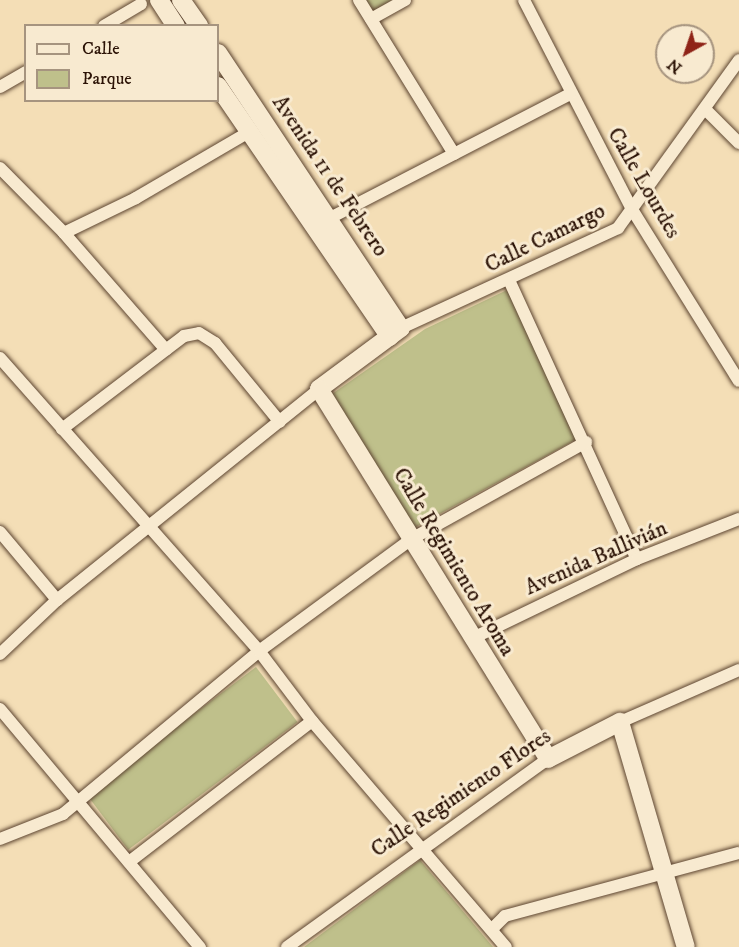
<!DOCTYPE html>
<meta charset="utf-8">
<style>
body{margin:0}
#map{position:relative;width:739px;height:947px;overflow:hidden;background:#f4deb6;font-family:"IM FELL DW Pica",serif}
div>[style]{position:absolute}
.green>*{inset:0;background:#bfc08b;transform-origin:0 0}
.roads{filter:drop-shadow(0 0 2px #5d4531) drop-shadow(0 0 2px #5d4531)}
.street>*{height:12px;margin:-6px;padding:0 6px;transform-origin:6px;border-radius:6px;background:#f8ead0}
.secondary>*{height:18px;margin:-9px;padding:0 9px;transform-origin:9px;border-radius:9px;background:#f8ead0}
span{translate:-50% -50%;white-space:nowrap;text-align:center;line-height:1.15;-webkit-text-stroke:6px #f8ead0;paint-order:stroke}
.street-label{font-size:22px;color:#2b1205}
.legend{position:absolute;left:24px;top:24px;width:195px;height:78px;box-sizing:border-box;background:#f8ead0;border:2px solid #a6947f;margin:0;padding:8px 10px;list-style:none;font-size:18px;color:#2b1205}
.legend li{display:flex;align-items:center;gap:12px;height:30px}
.legend b{width:30px;border:2px solid #a6947f}
.north{position:absolute;left:655px;top:24px;width:60px;height:60px;box-sizing:border-box;background:#f8ead0;border:2px solid #a6947f;border-radius:50%;rotate:220deg;font-size:16px;font-weight:700;line-height:24px;text-align:center;color:#2b1205}
.north::after{content:'';display:block;margin:auto;width:21px;height:27px;background:#8f2418;clip-path:polygon(50% 0,100% 100%,50% 72%,0 100%)}
</style>
<div id="map">
<div class="green">
<div style="clip-path:polygon(366px 0,392px 0,373px 11px)"></div>
<div style="clip-path:polygon(507px 290px,577px 439px,414px 528px,332px 394px,425px 329px)"></div>
<div style="left:256px;top:667px;width:69px;height:212px;rotate:53deg"></div>
<div style="clip-path:polygon(420px 860px,493px 947px,304px 947px)"></div>
</div>
<div class="roads">
<div class="street">
<div style="left:359px;top:0;width:181px;rotate:58.3deg"></div>
<div style="left:524px;top:0;width:237px;rotate:62.7deg"></div>
<div style="left:633px;top:211px;width:200px;rotate:58.1deg"></div>
<div style="left:371px;top:19px;width:39px;rotate:-29deg"></div>
<div style="left:104px;top:26px;width:43px;rotate:-30.7deg"></div>
<div style="left:0;top:87px;width:30px;rotate:-30deg"></div>
<div style="left:705px;top:109px;width:48px;rotate:45deg"></div>
<div style="left:0;top:168px;width:91px;rotate:45.4deg"></div>
<div style="left:64px;top:233px;width:155px;rotate:48.9deg"></div>
<div style="left:330px;top:218px;width:270px;rotate:-27.3deg"></div>
<div style="left:64px;top:233px;width:80px;rotate:-25.9deg"></div>
<div style="left:136px;top:198px;width:131px;rotate:-30.3deg"></div>
<div style="left:509px;top:280px;width:307px;rotate:65.4deg"></div>
<div style="left:401px;top:328px;width:239px;rotate:-24.7deg"></div>
<div style="left:618px;top:228px;width:207px;rotate:-54.2deg"></div>
<div style="left:0;top:358px;width:391px;rotate:48.5deg"></div>
<div style="left:259px;top:651px;width:88px;rotate:52.9deg"></div>
<div style="left:312px;top:721px;width:298px;rotate:49.4deg"></div>
<div style="left:62px;top:429px;width:153px;rotate:-37.3deg"></div>
<div style="left:184px;top:336px;width:15px;rotate:-11deg"></div>
<div style="left:199px;top:333px;width:19px;rotate:32deg"></div>
<div style="left:215px;top:343px;width:102px;rotate:50.6deg"></div>
<div style="left:0;top:532px;width:89px;rotate:50deg"></div>
<div style="left:471px;top:639px;width:184px;rotate:-25.7deg"></div>
<div style="left:637px;top:559px;width:110px;rotate:-21.4deg"></div>
<div style="left:0;top:654px;width:79px;rotate:-43.5deg"></div>
<div style="left:57px;top:600px;width:336px;rotate:-38.8deg"></div>
<div style="left:0;top:709px;width:311px;rotate:50deg"></div>
<div style="left:620px;top:722px;width:130px;rotate:-23.6deg"></div>
<div style="left:0;top:839px;width:68px;rotate:-21.6deg"></div>
<div style="left:63px;top:814px;width:255px;rotate:-39.7deg"></div>
<div style="left:259px;top:651px;width:191px;rotate:-36.3deg"></div>
<div style="left:413px;top:538px;width:198px;rotate:-29deg"></div>
<div style="left:129px;top:862px;width:231px;rotate:-37.6deg"></div>
<div style="left:493px;top:928px;width:17px;rotate:-45deg"></div>
<div style="left:505px;top:916px;width:242px;rotate:-15.1deg"></div>
<div style="left:287px;top:947px;width:322px;rotate:-35.8deg"></div>
</div>
<div class="secondary">
<div style="left:159px;top:0;width:31px;rotate:57deg"></div>
<div style="left:181px;top:0;width:32px;rotate:55deg"></div>
<div style="left:218px;top:53px;width:330px;rotate:56.4deg"></div>
<div style="left:401px;top:328px;width:102px;rotate:143.4deg"></div>
<div style="left:319px;top:389px;width:435px;rotate:58.2deg"></div>
<div style="left:548px;top:759px;width:81px;rotate:-27.2deg"></div>
<div style="left:620px;top:722px;width:234px;rotate:73.7deg"></div>
<div style="left:218px;top:86px;width:304px;rotate:55.6deg"></div>
</div>
</div>
<div class="street-label">
<span style="left:330px;top:176px;rotate:56deg">Avenida 11 de Febrero</span>
<span style="left:644px;top:183px;rotate:60deg">Calle Lourdes</span>
<span style="left:545px;top:238px;rotate:-26deg">Calle Camargo</span>
<span style="left:596px;top:558px;rotate:-24deg">Avenida Ballivián</span>
<span style="left:454px;top:562px;rotate:59deg">Calle Regimiento Aroma</span>
<span style="left:461px;top:793px;rotate:-34deg">Calle Regimiento Flores</span>
</div>
<ul class="legend">
<li><b style="height:8px;background:#f8ead0"></b>Calle</li>
<li><b style="height:16px;background:#bfc08b"></b>Parque</li>
</ul>
<div class="north">N</div>
</div>
